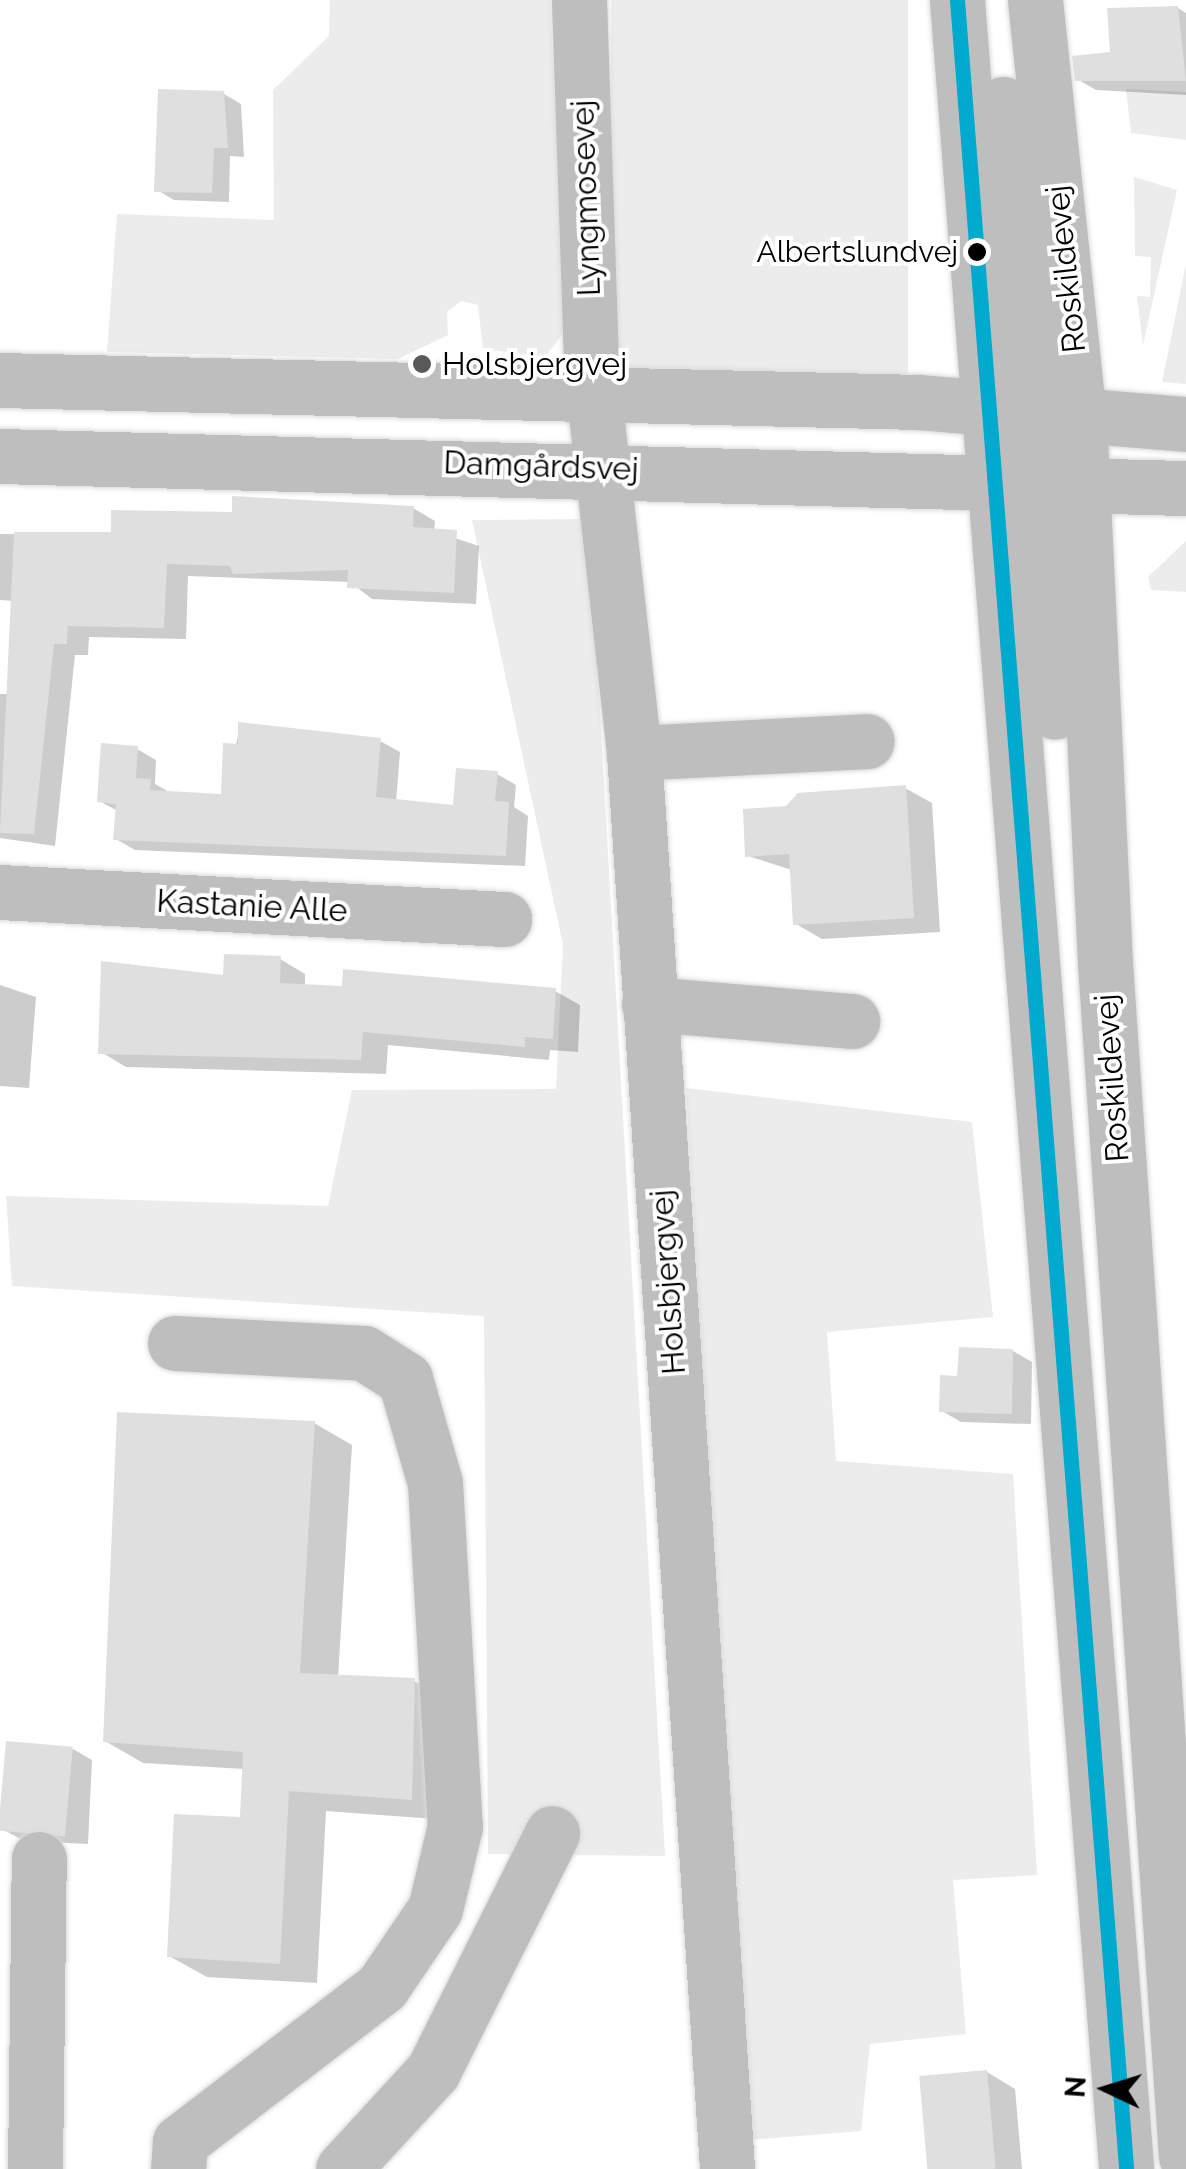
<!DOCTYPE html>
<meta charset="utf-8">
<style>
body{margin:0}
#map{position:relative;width:1186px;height:2169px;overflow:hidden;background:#fff;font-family:Raleway,sans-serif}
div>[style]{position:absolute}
.green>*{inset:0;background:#ececec;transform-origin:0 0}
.shadow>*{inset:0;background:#0003}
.building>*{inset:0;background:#dfdfdf;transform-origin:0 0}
.roads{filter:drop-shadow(0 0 2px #dbdbdb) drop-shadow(0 0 2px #dbdbdb)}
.minor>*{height:55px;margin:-27.5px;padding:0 27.5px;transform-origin:27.5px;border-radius:27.5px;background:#bebebe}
.major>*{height:55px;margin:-27.5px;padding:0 27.5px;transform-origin:27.5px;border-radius:27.5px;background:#bebebe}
.bus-1>*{height:15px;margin:-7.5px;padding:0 7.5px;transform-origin:7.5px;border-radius:7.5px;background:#00a9ce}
.dots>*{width:28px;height:28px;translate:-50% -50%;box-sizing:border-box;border:5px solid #fff;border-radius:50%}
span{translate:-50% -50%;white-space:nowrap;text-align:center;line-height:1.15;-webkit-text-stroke:8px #fff;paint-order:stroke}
.bus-label{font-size:30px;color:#000}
.right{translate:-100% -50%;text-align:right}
.street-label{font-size:32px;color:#000}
.poi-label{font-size:32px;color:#000}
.left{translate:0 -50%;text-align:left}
.north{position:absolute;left:1056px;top:2039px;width:100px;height:100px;-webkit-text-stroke:8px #fff;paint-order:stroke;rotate:274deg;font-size:28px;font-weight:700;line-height:40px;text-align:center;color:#000}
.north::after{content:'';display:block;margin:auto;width:35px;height:45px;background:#000;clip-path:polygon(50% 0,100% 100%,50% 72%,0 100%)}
</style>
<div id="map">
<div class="green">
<div style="clip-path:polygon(330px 0,550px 0,567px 328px,545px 357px,483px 349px,478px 305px,461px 301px,447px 312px,448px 335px,398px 359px,107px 352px,117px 214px,274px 220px,273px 90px,329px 36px)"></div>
<div style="left:611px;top:0;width:297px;height:376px"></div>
<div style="clip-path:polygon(1126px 89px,1186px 92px,1186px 140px,1131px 133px)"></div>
<div style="clip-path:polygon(1134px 177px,1177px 190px,1143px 345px,1137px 296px,1150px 297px,1151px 257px,1135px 256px)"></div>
<div style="clip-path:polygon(1186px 264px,1186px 384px,1162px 382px)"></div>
<div style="clip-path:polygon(589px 519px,665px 1856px,488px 1854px,484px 1316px,12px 1286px,6px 1196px,328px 1206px,352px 1090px,556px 1089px,563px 945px,472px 520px)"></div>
<div style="clip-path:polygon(1186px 541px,1186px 592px,1151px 590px,1148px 577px)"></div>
<div style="clip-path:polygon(686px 1088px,972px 1122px,993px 1317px,827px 1332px,836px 1461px,1013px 1474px,1037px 1875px,953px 1880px,966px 2034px,870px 2044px,861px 2131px,748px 2140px)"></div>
</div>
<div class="shadow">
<div style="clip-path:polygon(1178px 8px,1186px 13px,1186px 95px,1096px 90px,1077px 79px)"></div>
<div style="clip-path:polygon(224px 94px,241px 104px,244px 157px,230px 156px,229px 202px,174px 200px,157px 190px)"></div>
<div style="clip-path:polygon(413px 508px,435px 521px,434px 531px,479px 546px,476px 604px,372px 599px,350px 582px,188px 576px,186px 639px,89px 637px,88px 655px,75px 655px,55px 846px,0 838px,0 694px,12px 694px,14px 601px,0 600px,0 534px,113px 535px,234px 514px)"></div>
<div style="clip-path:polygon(241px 724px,380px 741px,400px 752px,396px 802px,455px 807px,497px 774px,516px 785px,514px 807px,528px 816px,525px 866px,135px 850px,116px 839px,118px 811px,99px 801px,137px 749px,156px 760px,155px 784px,171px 793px,223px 797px)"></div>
<div style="clip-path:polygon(905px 788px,932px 803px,940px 932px,822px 939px,796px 924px,792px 870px,748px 856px,787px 808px)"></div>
<div style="clip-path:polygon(280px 959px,305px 974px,305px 987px,555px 991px,580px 1005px,578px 1052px,550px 1050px,549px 1060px,388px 1045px,386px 1074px,126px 1067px,101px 1052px,225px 978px)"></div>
<div style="clip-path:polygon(0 985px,36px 997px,29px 1088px,0 1086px)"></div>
<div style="clip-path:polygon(1013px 1351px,1032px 1362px,1031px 1424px,961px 1422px,942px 1411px,960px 1379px)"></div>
<div style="clip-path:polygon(314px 1423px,352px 1445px,338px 1678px,414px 1681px,452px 1702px,449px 1820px,326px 1811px,317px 1983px,207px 1977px,169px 1956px,242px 1820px,244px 1769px,143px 1763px,105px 1741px)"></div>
<div style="clip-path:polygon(73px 1749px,92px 1760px,88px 1844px,24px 1841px,4px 1830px)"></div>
<div style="clip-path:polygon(987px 2072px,1015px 2089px,1022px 2169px,930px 2169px)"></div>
</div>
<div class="building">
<div style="clip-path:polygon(1178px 6px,1186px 81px,1075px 81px,1072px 56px,1110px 52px,1107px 8px)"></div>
<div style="clip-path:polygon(158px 89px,224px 91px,228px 148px,214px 148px,212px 193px,154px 192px)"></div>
<div style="clip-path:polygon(232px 496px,414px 506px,413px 527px,457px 530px,454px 593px,347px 588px,348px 570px,233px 574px,230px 566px,167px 564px,164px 628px,68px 626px,67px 644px,54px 644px,34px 834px,0 833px,14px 532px,111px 532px,111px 510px,232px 512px)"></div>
<div style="clip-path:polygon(238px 722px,381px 738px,376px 797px,453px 805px,456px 768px,498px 771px,495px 801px,509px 802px,506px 856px,113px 840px,116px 804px,97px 802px,101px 743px,138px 746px,136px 778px,151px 779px,150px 790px,221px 794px,223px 743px,238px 744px)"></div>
<div style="clip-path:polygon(906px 785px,914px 918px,793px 925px,789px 854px,745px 857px,743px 809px,786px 806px,798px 793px)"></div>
<div style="clip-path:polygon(224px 954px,281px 956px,280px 983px,342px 986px,343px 969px,556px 988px,553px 1039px,525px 1037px,525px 1047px,363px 1032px,361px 1060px,98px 1054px,101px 961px,223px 975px)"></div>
<div style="clip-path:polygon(959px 1347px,1013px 1349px,1012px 1414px,939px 1412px,940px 1375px,957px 1376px)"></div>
<div style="clip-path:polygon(117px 1412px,315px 1421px,300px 1673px,415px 1678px,412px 1800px,289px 1791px,280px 1964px,167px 1957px,174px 1814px,240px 1817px,243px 1752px,103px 1742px)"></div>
<div style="left:6px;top:1741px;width:67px;height:90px;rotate:5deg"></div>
<div style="left:987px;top:2070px;width:99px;height:68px;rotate:85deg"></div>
</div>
<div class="roads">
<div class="minor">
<div style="left:579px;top:0;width:369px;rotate:88.1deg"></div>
<div style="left:591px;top:369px;width:386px;rotate:83.6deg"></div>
<div style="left:634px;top:753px;width:1419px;rotate:86.24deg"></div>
<div style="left:0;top:380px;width:918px;rotate:1.37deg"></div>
<div style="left:918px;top:402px;width:269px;rotate:4.7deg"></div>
<div style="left:0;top:456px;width:1186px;rotate:1.55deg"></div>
<div style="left:634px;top:753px;width:233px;rotate:-2.9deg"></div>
<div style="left:0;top:892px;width:505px;rotate:3.07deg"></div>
<div style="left:649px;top:1004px;width:204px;rotate:4.8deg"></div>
<div style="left:175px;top:1343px;width:189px;rotate:3deg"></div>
<div style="left:364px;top:1353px;width:49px;rotate:32.4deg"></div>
<div style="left:405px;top:1379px;width:108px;rotate:73.9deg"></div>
<div style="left:435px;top:1483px;width:344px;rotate:86.7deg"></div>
<div style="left:455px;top:1826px;width:85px;rotate:103.5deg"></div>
<div style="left:435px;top:1909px;width:94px;rotate:124.2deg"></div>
<div style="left:382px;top:1987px;width:255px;rotate:142.5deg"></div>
<div style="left:180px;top:2142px;width:27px;rotate:94deg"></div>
<div style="left:35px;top:2169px;width:310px;rotate:-89.3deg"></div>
<div style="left:343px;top:2169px;width:133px;rotate:-47.4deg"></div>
<div style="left:433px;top:2071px;width:266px;rotate:-63.4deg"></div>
</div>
<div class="major">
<div style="left:957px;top:0;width:2176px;rotate:85.54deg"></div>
<div style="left:1035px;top:0;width:418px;rotate:84deg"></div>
<div style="left:1079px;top:416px;width:548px;rotate:87.28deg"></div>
<div style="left:1105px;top:963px;width:1196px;rotate:86.12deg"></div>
<div style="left:1003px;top:104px;width:250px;rotate:83.8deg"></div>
<div style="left:1030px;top:353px;width:103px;rotate:70.2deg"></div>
<div style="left:1011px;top:449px;width:112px;rotate:72.9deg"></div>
<div style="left:1044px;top:556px;width:156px;rotate:86deg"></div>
</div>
</div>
<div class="bus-1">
<div style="left:957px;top:0;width:2176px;rotate:85.54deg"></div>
</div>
<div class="dots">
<div style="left:977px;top:252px;background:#000"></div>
<div style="left:422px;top:364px;background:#595959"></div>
</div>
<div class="bus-label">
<span class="right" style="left:958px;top:252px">Albertslundvej</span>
</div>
<div class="street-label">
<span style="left:586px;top:198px;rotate:-92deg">Lyngmosevej</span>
<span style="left:1066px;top:269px;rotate:-96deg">Roskildevej</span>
<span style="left:541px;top:466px;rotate:2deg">Damgårdsvej</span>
<span style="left:252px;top:906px;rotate:3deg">Kastanie Alle</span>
<span style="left:1112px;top:1078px;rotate:-94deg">Roskildevej</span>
<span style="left:668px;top:1282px;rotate:-94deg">Holsbjergvej</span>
</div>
<div class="poi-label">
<span class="left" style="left:442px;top:364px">Holsbjergvej</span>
</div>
<div class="north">N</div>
</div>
